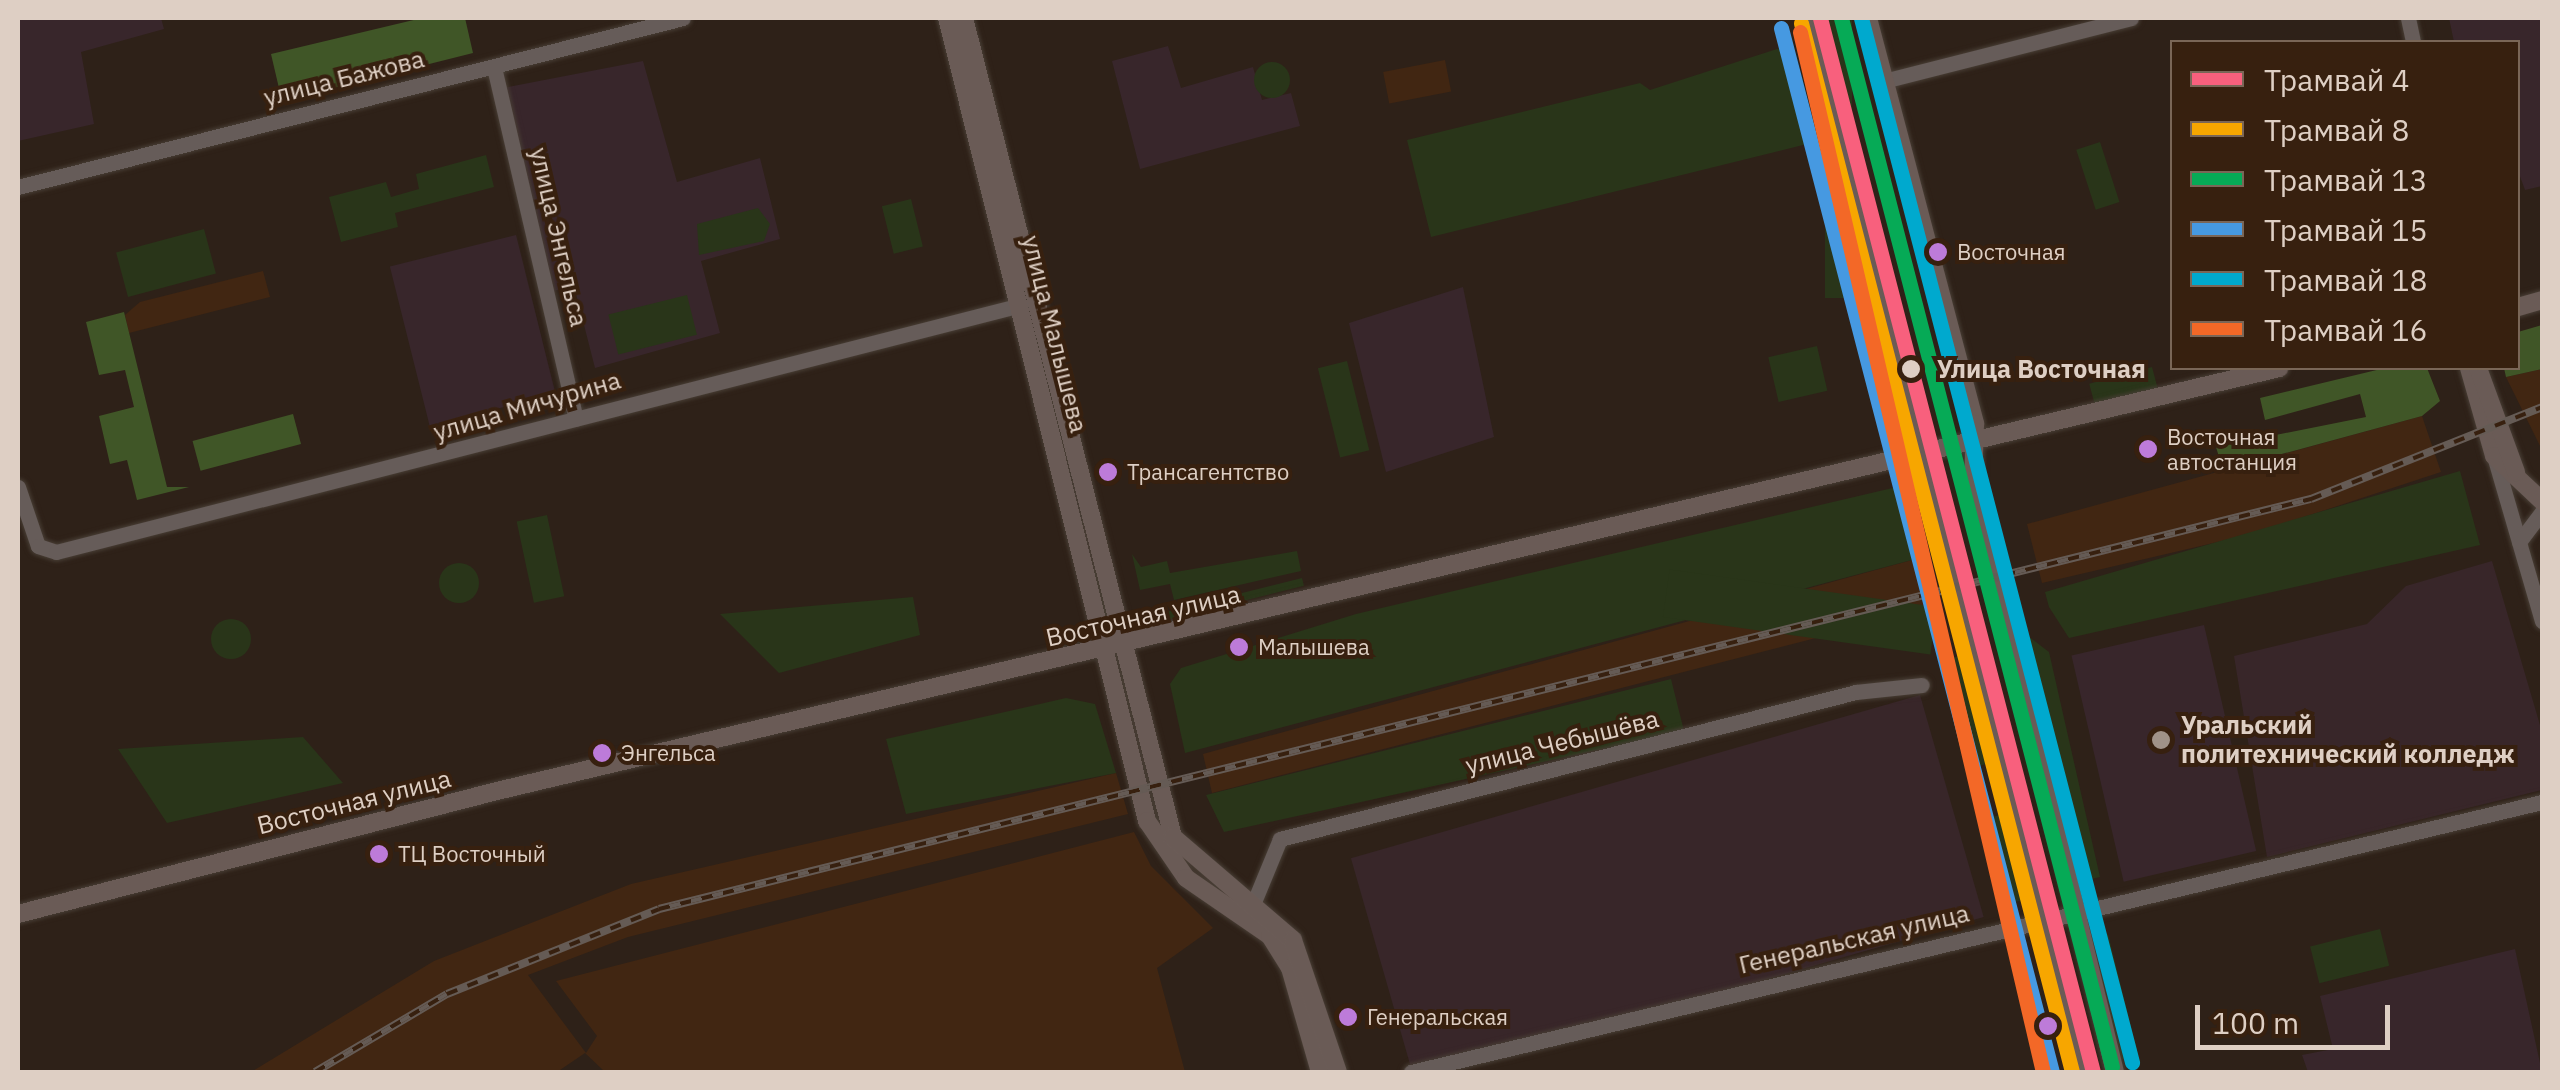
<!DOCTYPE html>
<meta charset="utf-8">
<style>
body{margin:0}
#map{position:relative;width:2560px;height:1090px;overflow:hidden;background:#2e2118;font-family:"IBM Plex Sans",sans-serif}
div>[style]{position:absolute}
.commercial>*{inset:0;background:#382629;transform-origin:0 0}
.built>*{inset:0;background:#412612;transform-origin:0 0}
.education>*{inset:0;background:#38262b;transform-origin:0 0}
.green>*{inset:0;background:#293519;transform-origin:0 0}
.round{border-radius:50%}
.forest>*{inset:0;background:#405627;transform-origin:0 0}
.roads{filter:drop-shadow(0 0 2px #483e35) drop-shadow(0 0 2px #483e35)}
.minor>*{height:15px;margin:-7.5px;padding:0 7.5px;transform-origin:7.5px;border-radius:7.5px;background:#665c59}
.major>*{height:18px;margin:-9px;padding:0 9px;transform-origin:9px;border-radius:9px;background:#6a5b56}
.rail>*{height:8px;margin-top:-4px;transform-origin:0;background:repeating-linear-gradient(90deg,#37200f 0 11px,#655b55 0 22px);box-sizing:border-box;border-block:2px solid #655b55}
.tram-1>*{height:15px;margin:-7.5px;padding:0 7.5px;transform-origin:7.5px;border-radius:7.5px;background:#f8607d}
.tram-2>*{height:15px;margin:-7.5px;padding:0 7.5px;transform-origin:7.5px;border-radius:7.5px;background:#f7a600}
.tram-3>*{height:15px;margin:-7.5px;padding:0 7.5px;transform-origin:7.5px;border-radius:7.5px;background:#06aa56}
.tram-4>*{height:15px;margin:-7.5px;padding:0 7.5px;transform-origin:7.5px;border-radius:7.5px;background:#4699e1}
.tram-5>*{height:15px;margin:-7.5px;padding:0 7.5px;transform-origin:7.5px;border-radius:7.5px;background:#00a9ce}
.tram-6>*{height:15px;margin:-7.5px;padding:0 7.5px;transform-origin:7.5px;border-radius:7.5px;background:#f36827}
.dots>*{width:28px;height:28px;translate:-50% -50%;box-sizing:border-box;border:5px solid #37200f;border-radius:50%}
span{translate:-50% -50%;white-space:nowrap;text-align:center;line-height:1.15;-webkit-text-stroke:8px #37200f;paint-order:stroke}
.bus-label{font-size:22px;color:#decfc4}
.left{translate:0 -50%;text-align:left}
.street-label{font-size:25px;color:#decfc4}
.stop-label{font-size:25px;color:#decfc4;font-weight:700}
.poi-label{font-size:25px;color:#decfc4;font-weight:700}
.frame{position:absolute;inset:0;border:20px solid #decfc4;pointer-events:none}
.legend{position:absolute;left:2170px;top:40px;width:350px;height:330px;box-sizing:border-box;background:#37200f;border:2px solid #7a6657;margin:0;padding:12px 18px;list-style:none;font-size:30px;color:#decfc4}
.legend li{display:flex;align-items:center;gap:20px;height:50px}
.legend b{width:50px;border:2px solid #7a6657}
.scale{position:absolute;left:2195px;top:1005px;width:195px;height:45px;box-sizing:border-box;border:5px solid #decfc4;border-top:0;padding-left:12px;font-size:30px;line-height:35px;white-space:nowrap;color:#decfc4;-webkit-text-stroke:8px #37200f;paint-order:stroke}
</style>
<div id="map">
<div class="commercial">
<div style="clip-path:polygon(2492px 561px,2542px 732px,2542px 790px,2267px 857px,2234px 656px,2367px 624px,2406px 586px)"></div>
<div style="left:1920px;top:695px;width:231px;height:592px;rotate:74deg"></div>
</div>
<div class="built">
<div style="left:1445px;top:60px;width:32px;height:63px;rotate:79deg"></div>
<div style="clip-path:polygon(263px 271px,270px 297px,129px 333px,125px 315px,140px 302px)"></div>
<div style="clip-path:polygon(2542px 369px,2542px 450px,2506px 377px)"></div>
<div style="clip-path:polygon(2422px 416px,2441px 472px,2252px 534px,2042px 583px,2027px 524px)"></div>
<div style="clip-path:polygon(1923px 557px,1937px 607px,1212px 793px,1203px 754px)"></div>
<div style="clip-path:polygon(1116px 773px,1128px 814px,628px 937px,528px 975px,586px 1053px,597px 1036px,556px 981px,1134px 832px,1151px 866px,1213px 928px,1157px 968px,1185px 1072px,605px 1072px,585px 1053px,557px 1072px,251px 1072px,434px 961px,631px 884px)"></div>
</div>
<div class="education">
<div style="clip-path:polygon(18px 18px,161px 18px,164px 29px,81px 52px,94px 124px,18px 141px)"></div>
<div style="clip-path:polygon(2449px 18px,2542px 18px,2542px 186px,2525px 190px,2518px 171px,2518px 42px,2454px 42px)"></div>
<div style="clip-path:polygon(1168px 46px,1181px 88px,1253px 67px,1262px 100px,1291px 93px,1300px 126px,1140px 169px,1112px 61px)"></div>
<div style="clip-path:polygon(643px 61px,677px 182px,760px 158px,780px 239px,701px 261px,720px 333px,595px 368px,574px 286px,553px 291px,503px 88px)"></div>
<div style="left:516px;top:235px;width:164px;height:130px;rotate:76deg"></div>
<div style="clip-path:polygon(1463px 287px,1494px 437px,1386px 472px,1349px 323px)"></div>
<div style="left:2204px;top:625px;width:232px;height:136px;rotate:77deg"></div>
<div style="clip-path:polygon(2515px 949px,2542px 1072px,2308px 1072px,2302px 1055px,2333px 1049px,2320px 996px)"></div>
</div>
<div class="green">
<div style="left:1825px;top:18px;width:27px;height:280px"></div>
<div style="clip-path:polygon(1783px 47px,1807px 144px,1431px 237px,1407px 140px,1640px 83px,1650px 90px)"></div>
<div class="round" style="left:1254px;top:62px;width:36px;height:36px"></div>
<div style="left:2100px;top:142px;width:63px;height:25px;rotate:72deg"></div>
<div style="clip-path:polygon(486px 155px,494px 187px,395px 213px,398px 227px,341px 242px,329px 197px,386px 182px,391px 197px,419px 189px,416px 174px)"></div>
<div style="left:911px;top:199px;width:49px;height:30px;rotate:76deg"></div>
<div style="clip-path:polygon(758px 208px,770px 224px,764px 241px,699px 255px,697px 224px)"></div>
<div style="left:204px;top:229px;width:46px;height:91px;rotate:75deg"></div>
<div style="left:687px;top:295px;width:41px;height:81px;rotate:76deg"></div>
<div style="left:1817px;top:346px;width:46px;height:50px;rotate:77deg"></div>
<div style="left:1347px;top:361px;width:92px;height:30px;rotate:76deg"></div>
<div style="left:2152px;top:367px;width:24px;height:65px;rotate:75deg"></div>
<div style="clip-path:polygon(2460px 471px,2480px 545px,2069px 638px,2049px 607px,2045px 592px)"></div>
<div style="clip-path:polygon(1901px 486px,1923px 557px,1185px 753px,1170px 684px,1181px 668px,1356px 614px)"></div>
<div style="left:547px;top:515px;width:83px;height:31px;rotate:78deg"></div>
<div style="clip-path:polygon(1297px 551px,1301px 571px,1174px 600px,1170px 584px,1140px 590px,1132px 554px,1141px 567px,1167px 561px,1170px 573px)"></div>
<div class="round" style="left:439px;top:563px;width:40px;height:40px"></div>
<div style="left:1302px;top:578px;width:8px;height:155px;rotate:76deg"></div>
<div style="clip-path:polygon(913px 597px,920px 635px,779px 673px,720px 614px)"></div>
<div style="left:1937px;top:607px;width:48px;height:270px;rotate:98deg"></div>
<div class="round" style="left:211px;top:619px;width:40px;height:40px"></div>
<div style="clip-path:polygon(2020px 630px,2049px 652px,2100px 877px,2074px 883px)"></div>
<div style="clip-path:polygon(1966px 655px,1994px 762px,1971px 768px,1950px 658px)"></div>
<div style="clip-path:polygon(1671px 679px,1684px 731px,1224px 832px,1206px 795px)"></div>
<div style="clip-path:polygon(1066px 698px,1095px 704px,1116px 773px,906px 814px,886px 739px)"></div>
<div style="clip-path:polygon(303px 737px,343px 783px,167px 823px,118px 749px)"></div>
<div style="left:2004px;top:814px;width:88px;height:16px;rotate:76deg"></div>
<div style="left:2380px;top:929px;width:38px;height:72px;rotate:76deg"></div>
<div style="left:2108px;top:934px;width:125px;height:21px;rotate:76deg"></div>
</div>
<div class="forest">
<div style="clip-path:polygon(422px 18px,465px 18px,473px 53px,282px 101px,271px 54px)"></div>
<div style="clip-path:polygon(124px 312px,167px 487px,189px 487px,137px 500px,127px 460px,110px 464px,99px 416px,134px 407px,125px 370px,99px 375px,86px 322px)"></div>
<div style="clip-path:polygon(2542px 325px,2542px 369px,2506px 377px,2504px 368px,2518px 368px,2518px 332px)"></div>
<div style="clip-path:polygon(2385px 368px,2427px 368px,2440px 401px,2422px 416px,2223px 470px,2216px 447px,2366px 417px,2360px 394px,2265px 420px,2260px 398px)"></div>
<div style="left:293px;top:414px;width:31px;height:104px;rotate:75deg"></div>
</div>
<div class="roads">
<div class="minor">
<div style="left:2408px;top:18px;width:25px;rotate:78deg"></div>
<div style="left:494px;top:67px;width:361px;rotate:76.9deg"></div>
<div style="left:1884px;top:81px;width:255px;rotate:-14.3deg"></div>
<div style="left:18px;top:187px;width:686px;rotate:-14.26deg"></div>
<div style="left:2494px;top:456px;width:172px;rotate:73.8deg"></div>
<div style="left:18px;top:487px;width:62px;rotate:71.3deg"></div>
<div style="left:38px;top:546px;width:19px;rotate:18deg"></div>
<div style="left:56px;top:552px;width:996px;rotate:-14.36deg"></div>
<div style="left:2519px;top:542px;width:38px;rotate:-53deg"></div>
<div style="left:1254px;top:902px;width:68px;rotate:-67.6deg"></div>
<div style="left:1280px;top:839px;width:594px;rotate:-14.32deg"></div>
<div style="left:1856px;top:692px;width:66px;rotate:-6.1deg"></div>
<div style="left:1411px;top:1072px;width:1163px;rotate:-13.43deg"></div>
</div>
<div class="major">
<div style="left:947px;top:18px;width:828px;rotate:76.01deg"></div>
<div style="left:1147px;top:821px;width:69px;rotate:55.6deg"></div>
<div style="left:1186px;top:878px;width:102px;rotate:34.6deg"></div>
<div style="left:1270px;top:936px;width:38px;rotate:58deg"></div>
<div style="left:1290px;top:968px;width:108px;rotate:73.9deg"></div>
<div style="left:964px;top:18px;width:845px;rotate:75.68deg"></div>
<div style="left:1173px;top:837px;width:158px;rotate:40.6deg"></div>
<div style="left:1293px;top:940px;width:139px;rotate:71.2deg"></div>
<div style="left:1809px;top:18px;width:1089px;rotate:75.43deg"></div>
<div style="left:1868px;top:18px;width:420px;rotate:75.2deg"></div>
<div style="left:1975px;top:424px;width:59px;rotate:91.9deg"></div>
<div style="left:1973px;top:483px;width:606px;rotate:76.45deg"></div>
<div style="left:2518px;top:307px;width:25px;rotate:-16deg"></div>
<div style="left:2469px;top:368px;width:91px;rotate:74.1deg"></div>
<div style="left:2494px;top:456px;width:66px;rotate:43.2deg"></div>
<div style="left:2478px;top:368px;width:111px;rotate:69.9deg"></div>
<div style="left:18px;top:914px;width:495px;rotate:-14.4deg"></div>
<div style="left:497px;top:791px;width:1832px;rotate:-13.35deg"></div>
</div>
</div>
<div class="rail">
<div style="left:315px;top:1072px;width:153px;rotate:-30.6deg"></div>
<div style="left:447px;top:994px;width:228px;rotate:-21.8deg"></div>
<div style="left:659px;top:909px;width:1702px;rotate:-13.94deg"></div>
<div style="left:2311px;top:499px;width:249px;rotate:-21.7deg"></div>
</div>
<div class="tram-1">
<div style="left:1820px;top:18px;width:1089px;rotate:75.48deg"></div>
</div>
<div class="tram-2">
<div style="left:1801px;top:23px;width:1083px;rotate:75.51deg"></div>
</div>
<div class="tram-3">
<div style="left:1841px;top:18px;width:1083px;rotate:75.51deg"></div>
</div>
<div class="tram-4">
<div style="left:1781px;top:28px;width:1079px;rotate:75.45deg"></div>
</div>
<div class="tram-5">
<div style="left:1861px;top:18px;width:1079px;rotate:75.45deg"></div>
</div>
<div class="tram-6">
<div style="left:1800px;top:32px;width:1068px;rotate:76.85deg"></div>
</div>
<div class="dots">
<div style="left:1938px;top:252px;background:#bd7bd9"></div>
<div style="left:1911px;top:369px;background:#decfc4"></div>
<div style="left:2148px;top:449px;background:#bd7bd9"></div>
<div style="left:1108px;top:472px;background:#bd7bd9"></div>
<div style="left:1239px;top:647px;background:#bd7bd9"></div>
<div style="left:2161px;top:740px;background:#a09288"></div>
<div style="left:602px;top:753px;background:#bd7bd9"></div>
<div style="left:379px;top:854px;background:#bd7bd9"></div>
<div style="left:1348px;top:1017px;background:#bd7bd9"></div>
<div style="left:2048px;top:1026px;background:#bd7bd9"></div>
</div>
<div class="bus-label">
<span class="left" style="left:1957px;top:252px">Восточная</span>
<span class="left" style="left:2167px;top:449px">Восточная<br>автостанция</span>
<span class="left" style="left:1127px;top:472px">Трансагентство</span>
<span class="left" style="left:1258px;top:647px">Малышева</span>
<span class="left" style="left:621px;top:753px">Энгельса</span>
<span class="left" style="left:398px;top:854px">ТЦ Восточный</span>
<span class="left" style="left:1367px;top:1017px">Генеральская</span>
</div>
<div class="street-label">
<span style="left:344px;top:78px;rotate:-14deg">улица Бажова</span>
<span style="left:559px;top:237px;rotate:77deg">улица Энгельса</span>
<span style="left:1055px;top:334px;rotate:76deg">улица Малышева</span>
<span style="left:527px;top:406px;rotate:-16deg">улица Мичурина</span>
<span style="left:1143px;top:616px;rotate:-13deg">Восточная улица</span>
<span style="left:1562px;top:742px;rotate:-14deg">улица Чебышёва</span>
<span style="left:354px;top:802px;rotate:-14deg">Восточная улица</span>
<span style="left:1854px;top:939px;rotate:-13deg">Генеральская улица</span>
</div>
<div class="stop-label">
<span class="left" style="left:1937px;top:369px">Улица Восточная</span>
</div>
<div class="poi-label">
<span class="left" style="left:2181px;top:740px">Уральский<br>политехнический колледж</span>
</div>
<div class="frame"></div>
<ul class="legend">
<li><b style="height:12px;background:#f8607d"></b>Трамвай 4</li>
<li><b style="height:12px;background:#f7a600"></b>Трамвай 8</li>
<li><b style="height:12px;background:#06aa56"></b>Трамвай 13</li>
<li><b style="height:12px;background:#4699e1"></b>Трамвай 15</li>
<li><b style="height:12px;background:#00a9ce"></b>Трамвай 18</li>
<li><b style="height:12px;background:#f36827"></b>Трамвай 16</li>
</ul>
<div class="scale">100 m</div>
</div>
